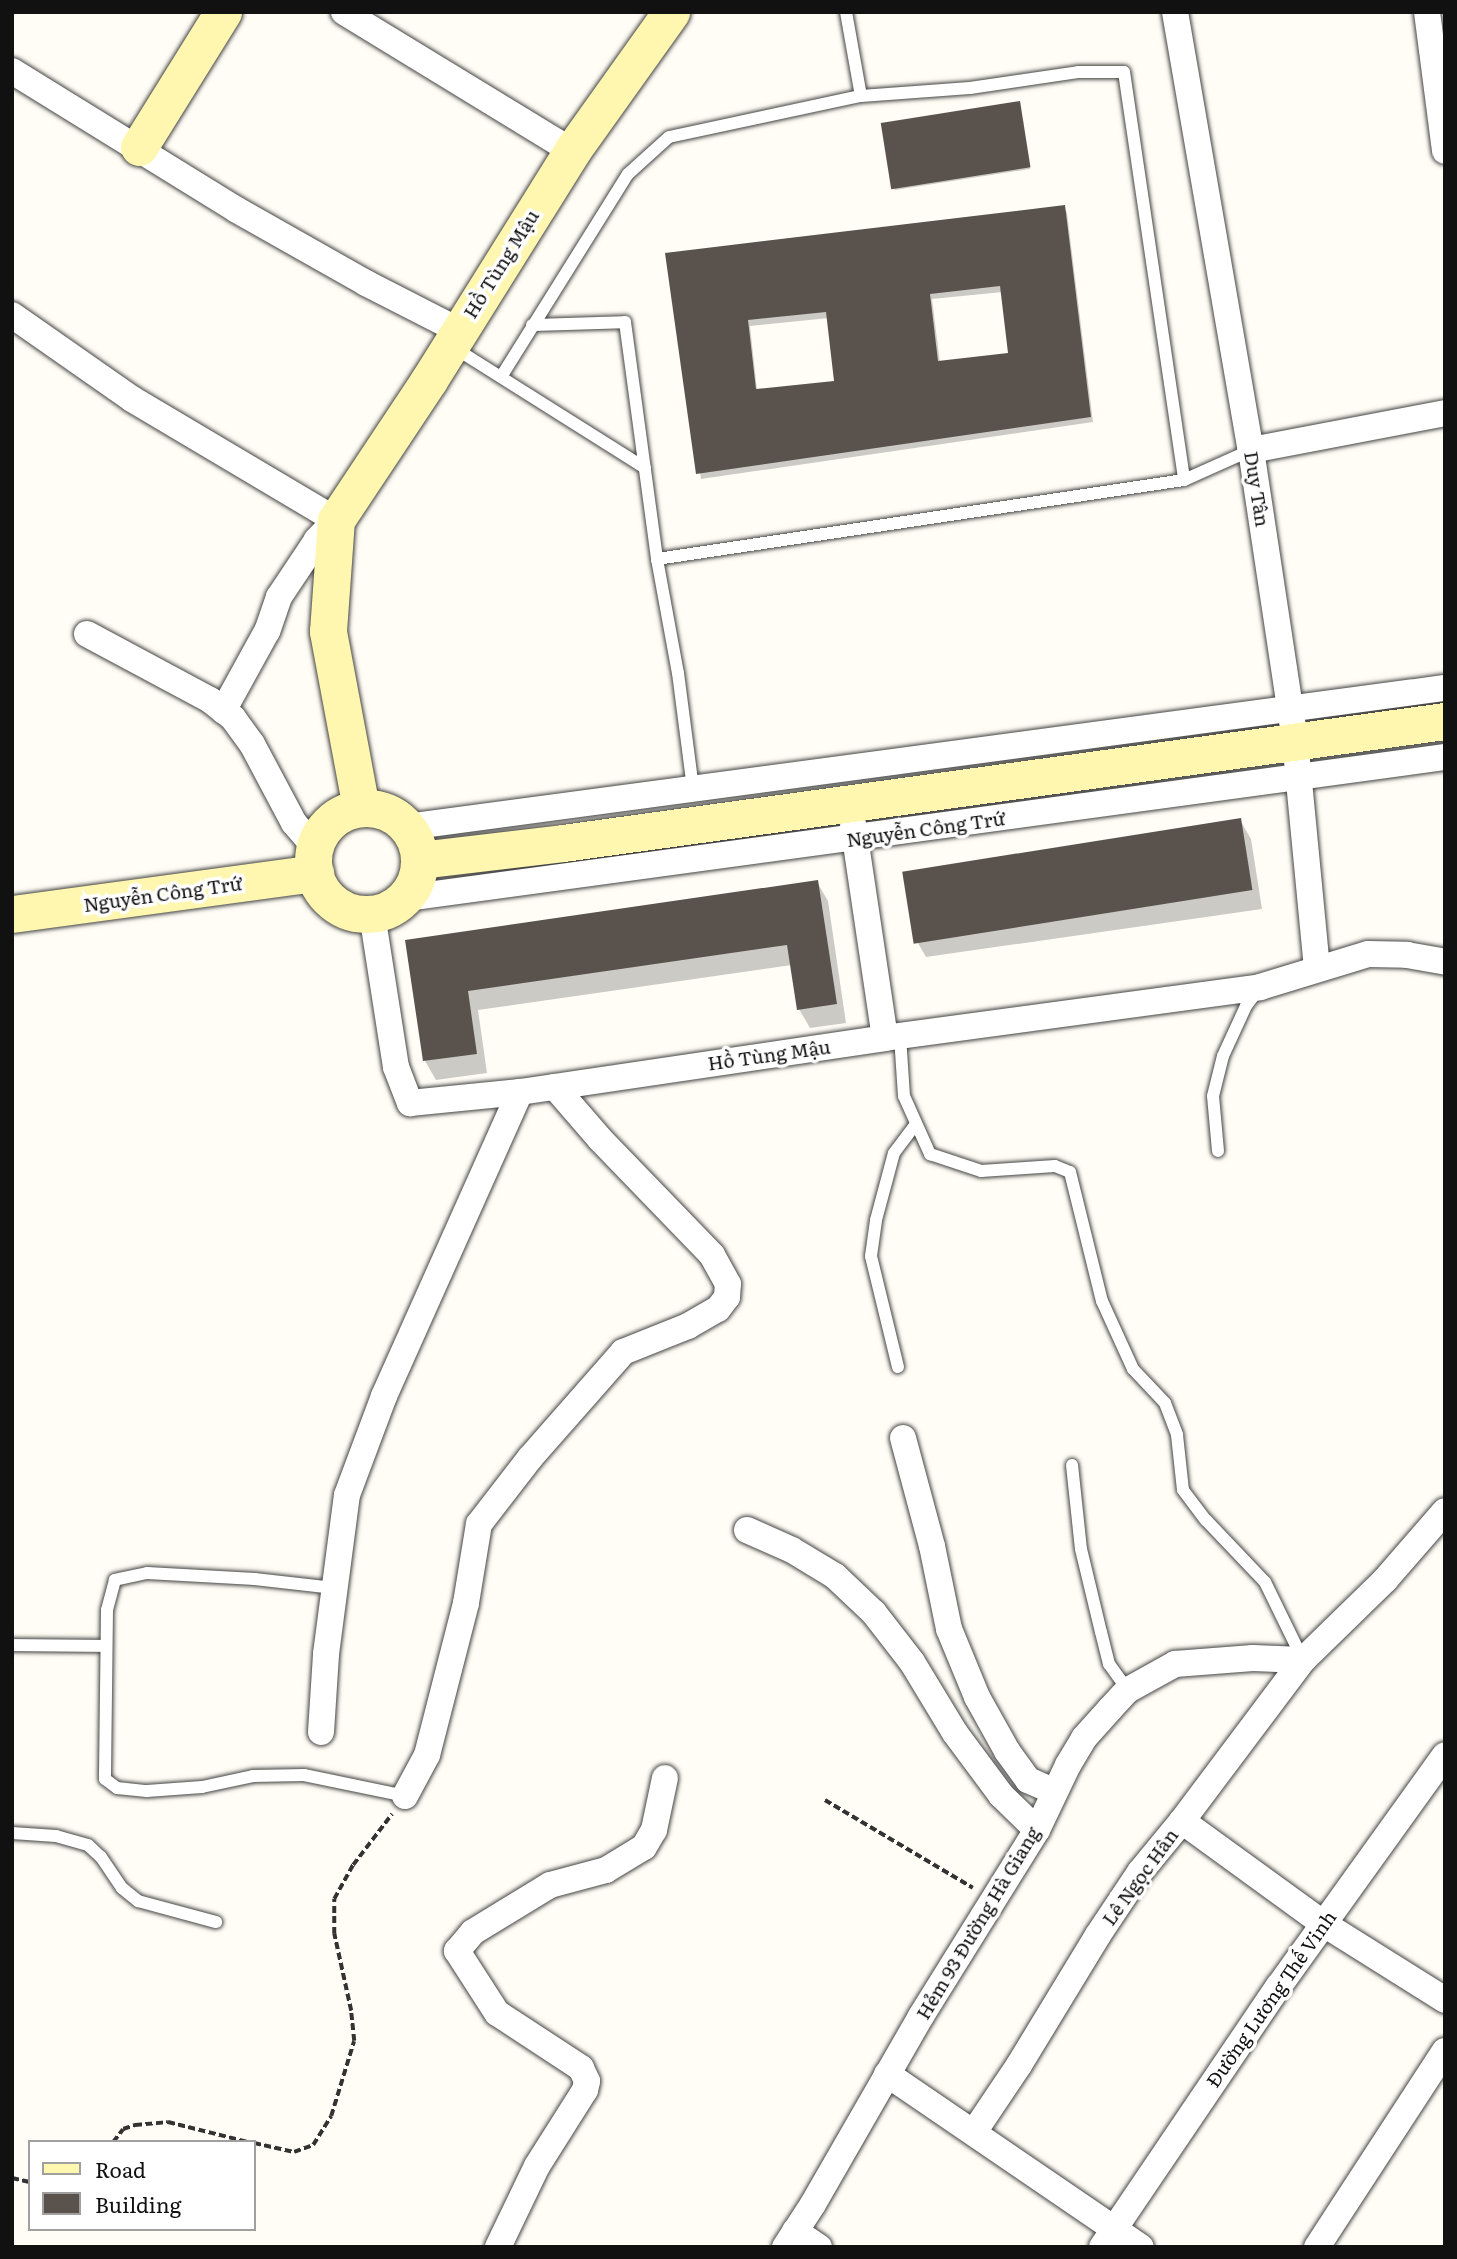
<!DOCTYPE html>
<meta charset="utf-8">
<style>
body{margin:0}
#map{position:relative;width:1457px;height:2259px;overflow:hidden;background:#fffdf5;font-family:Literata,serif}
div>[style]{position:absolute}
.shadow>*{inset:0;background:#0003}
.building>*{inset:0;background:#5a524d;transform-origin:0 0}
.path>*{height:3.5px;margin-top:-1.75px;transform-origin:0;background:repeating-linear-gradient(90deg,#333 0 7px,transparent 0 10.5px)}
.roads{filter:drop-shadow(0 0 2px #444) drop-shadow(0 0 2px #444)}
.lane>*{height:12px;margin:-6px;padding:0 6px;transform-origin:6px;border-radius:6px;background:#fff}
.street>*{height:26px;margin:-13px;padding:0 13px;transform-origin:13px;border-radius:13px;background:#fff}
.secondary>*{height:37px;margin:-18.5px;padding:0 18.5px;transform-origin:18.5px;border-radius:18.5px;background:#fff6b0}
.secondary>.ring{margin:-18.5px;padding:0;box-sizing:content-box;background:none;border:37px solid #fff6b0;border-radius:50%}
span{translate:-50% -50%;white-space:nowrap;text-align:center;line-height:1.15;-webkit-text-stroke:7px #fff;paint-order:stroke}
.street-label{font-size:19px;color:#111}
.frame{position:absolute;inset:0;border:14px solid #111;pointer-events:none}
.legend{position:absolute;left:28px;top:2140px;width:228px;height:91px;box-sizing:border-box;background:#fff;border:2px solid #a0a0a0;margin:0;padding:9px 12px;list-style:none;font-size:21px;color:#111}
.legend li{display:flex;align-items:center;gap:14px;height:35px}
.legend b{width:35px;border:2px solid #a0a0a0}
</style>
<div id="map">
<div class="shadow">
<div style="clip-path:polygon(1020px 106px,1030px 169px,895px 190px,893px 187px)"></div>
<div style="clip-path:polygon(evenodd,1064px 207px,1067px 213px,1093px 422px,701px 479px,667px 255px,1064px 207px,1003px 292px,1010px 355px,940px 363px,932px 299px,1003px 292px,1064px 207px,829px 318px,836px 382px,757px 390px,750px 326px,829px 318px)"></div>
<div style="clip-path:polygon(1240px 820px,1251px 839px,1262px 909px,926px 957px,915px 938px)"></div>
<div style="clip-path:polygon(817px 882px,828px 901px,846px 1023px,810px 1028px,799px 1009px,792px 965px,478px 1010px,487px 1073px,436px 1080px,425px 1061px,407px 941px)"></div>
</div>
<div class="building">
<div style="left:1020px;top:101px;width:67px;height:141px;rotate:81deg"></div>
<div style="clip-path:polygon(evenodd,1065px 205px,1091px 417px,696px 474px,665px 253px,1065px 205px,1000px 286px,1008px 353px,938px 361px,930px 294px,1000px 286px,1065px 205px,826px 312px,834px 381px,756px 389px,748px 320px,826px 312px)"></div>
<div style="left:1241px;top:818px;width:73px;height:343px;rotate:81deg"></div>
<div style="clip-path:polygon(818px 880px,837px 1004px,797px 1010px,787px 945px,468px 991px,477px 1054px,423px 1061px,405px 940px)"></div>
</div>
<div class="path">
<div style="left:825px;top:1800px;width:172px;rotate:30.7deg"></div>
<div style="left:113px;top:2142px;width:16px;rotate:-52deg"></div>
<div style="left:123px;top:2129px;width:13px;rotate:-18deg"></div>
<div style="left:135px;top:2125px;width:33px;rotate:-5deg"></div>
<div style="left:168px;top:2122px;width:82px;rotate:14deg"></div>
<div style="left:254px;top:2143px;width:41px;rotate:12.7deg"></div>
<div style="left:294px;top:2152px;width:20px;rotate:-20deg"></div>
<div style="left:313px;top:2145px;width:34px;rotate:-58deg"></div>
<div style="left:331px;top:2116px;width:78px;rotate:-73deg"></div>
<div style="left:354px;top:2041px;width:30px;rotate:-96deg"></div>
<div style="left:351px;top:2011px;width:79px;rotate:-102.4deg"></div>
<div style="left:334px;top:1934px;width:35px;rotate:-90deg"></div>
<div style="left:334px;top:1899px;width:39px;rotate:-61deg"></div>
<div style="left:353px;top:1865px;width:64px;rotate:-52.6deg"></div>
<div style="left:12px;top:2178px;width:18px;rotate:13deg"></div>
</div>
<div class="roads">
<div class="lane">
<div style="left:846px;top:12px;width:85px;rotate:79.9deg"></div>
<div style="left:532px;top:325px;width:93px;rotate:-1.8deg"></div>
<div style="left:625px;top:322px;width:239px;rotate:82.3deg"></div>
<div style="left:657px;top:559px;width:533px;rotate:-8.53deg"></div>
<div style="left:1184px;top:480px;width:73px;rotate:-24.1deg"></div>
<div style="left:453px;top:347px;width:227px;rotate:32.2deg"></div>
<div style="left:501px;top:377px;width:239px;rotate:-58deg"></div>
<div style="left:628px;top:174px;width:55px;rotate:-42.1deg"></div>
<div style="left:669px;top:137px;width:196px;rotate:-12.1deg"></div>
<div style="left:861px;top:96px;width:109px;rotate:-4.2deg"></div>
<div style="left:970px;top:88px;width:109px;rotate:-8.4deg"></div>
<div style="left:1078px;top:72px;width:46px"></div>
<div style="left:1124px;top:72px;width:412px;rotate:81.6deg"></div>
<div style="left:657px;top:559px;width:116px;rotate:79.6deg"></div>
<div style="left:678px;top:673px;width:116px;rotate:82.6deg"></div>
<div style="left:900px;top:1036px;width:60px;rotate:86.2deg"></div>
<div style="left:904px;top:1096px;width:64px;rotate:65.9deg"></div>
<div style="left:930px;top:1154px;width:54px;rotate:18.4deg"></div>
<div style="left:981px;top:1171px;width:74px;rotate:-3.9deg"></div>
<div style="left:1055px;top:1166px;width:16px;rotate:22deg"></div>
<div style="left:1070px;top:1172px;width:133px;rotate:76.1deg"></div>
<div style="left:1102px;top:1301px;width:75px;rotate:65.5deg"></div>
<div style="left:1133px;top:1369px;width:47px;rotate:46.7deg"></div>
<div style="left:1165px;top:1403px;width:34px;rotate:69deg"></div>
<div style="left:1177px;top:1435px;width:55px;rotate:83.8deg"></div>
<div style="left:1183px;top:1490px;width:38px;rotate:53deg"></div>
<div style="left:1206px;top:1520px;width:86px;rotate:46.4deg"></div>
<div style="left:1265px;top:1582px;width:87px;rotate:64deg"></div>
<div style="left:1218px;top:1151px;width:55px;rotate:-95.2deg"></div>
<div style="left:1213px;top:1096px;width:41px;rotate:-76deg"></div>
<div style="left:1223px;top:1056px;width:55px;rotate:-65.3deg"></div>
<div style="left:1246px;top:1006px;width:20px;rotate:-53deg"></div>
<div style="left:898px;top:1367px;width:114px;rotate:-103.7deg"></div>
<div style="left:871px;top:1256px;width:36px;rotate:-82deg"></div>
<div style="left:876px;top:1220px;width:69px;rotate:-75deg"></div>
<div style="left:894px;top:1153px;width:36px;rotate:-53deg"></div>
<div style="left:1072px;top:1465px;width:84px;rotate:83.9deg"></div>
<div style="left:1081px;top:1549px;width:85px;rotate:76.5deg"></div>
<div style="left:1101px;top:1632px;width:33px;rotate:76deg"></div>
<div style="left:1109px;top:1664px;width:32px;rotate:54deg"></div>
<div style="left:334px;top:1588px;width:80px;rotate:-173.5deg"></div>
<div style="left:255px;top:1579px;width:108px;rotate:-176.8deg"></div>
<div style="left:147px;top:1573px;width:33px;rotate:168deg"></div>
<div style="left:115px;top:1580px;width:31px;rotate:105deg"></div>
<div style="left:107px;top:1610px;width:169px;rotate:90.7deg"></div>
<div style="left:105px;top:1779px;width:15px;rotate:37deg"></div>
<div style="left:117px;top:1788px;width:30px;rotate:6deg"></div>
<div style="left:147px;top:1791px;width:55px;rotate:-4.2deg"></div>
<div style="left:202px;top:1787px;width:52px;rotate:-12.2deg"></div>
<div style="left:253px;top:1776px;width:51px;rotate:-1.1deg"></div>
<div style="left:304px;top:1775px;width:103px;rotate:11.7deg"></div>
<div style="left:12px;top:1645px;width:94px;rotate:0.6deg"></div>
<div style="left:12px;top:1833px;width:44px;rotate:3.9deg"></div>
<div style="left:56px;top:1836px;width:33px;rotate:16deg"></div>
<div style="left:88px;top:1845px;width:18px;rotate:43deg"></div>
<div style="left:101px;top:1857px;width:37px;rotate:56deg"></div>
<div style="left:122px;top:1888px;width:21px;rotate:39deg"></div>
<div style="left:138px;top:1901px;width:81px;rotate:15.1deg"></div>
</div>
<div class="street">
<div style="left:344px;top:12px;width:267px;rotate:31.4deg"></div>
<div style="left:1175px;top:12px;width:445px;rotate:80.2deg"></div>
<div style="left:1251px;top:450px;width:293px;rotate:81.4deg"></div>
<div style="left:1295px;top:740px;width:229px;rotate:84.5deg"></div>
<div style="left:1427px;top:12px;width:140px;rotate:82.6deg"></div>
<div style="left:12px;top:71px;width:264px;rotate:31.7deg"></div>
<div style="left:237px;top:210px;width:148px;rotate:29.5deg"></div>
<div style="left:366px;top:283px;width:106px;rotate:27.1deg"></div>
<div style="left:12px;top:315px;width:146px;rotate:35deg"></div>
<div style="left:132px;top:399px;width:237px;rotate:30.7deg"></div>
<div style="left:336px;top:520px;width:28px;rotate:134deg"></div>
<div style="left:317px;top:540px;width:69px;rotate:123.7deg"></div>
<div style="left:279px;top:597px;width:36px;rotate:109deg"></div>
<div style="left:267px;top:631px;width:91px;rotate:118.8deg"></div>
<div style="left:1251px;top:450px;width:197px;rotate:-10.8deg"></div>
<div style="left:87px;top:634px;width:140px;rotate:28.2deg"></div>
<div style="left:210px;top:700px;width:29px;rotate:38deg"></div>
<div style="left:233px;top:718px;width:32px;rotate:54deg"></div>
<div style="left:252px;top:744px;width:89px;rotate:62deg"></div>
<div style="left:294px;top:823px;width:32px;rotate:49deg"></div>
<div style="left:853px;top:824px;width:216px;rotate:81.5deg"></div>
<div style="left:407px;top:827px;width:1047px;rotate:-7.63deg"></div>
<div style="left:406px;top:898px;width:1049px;rotate:-7.73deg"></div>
<div style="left:372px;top:914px;width:155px;rotate:81.1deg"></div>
<div style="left:396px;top:1067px;width:39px;rotate:69deg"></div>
<div style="left:410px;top:1103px;width:111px;rotate:-5.7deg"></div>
<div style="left:520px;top:1092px;width:369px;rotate:-8.4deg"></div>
<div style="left:885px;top:1038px;width:378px;rotate:-7.7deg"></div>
<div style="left:1260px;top:987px;width:113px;rotate:-17deg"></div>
<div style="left:1368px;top:954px;width:39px;rotate:1deg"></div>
<div style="left:1407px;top:955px;width:39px;rotate:10deg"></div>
<div style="left:903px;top:1438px;width:112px;rotate:75deg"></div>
<div style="left:932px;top:1546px;width:85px;rotate:78.4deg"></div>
<div style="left:949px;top:1629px;width:74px;rotate:67.6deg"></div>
<div style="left:977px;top:1697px;width:62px;rotate:60.9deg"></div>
<div style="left:1007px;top:1751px;width:36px;rotate:54deg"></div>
<div style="left:1028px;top:1780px;width:27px;rotate:24deg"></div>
<div style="left:747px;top:1530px;width:49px;rotate:24deg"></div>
<div style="left:792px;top:1550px;width:50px;rotate:31.2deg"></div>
<div style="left:835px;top:1576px;width:54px;rotate:43.5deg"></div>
<div style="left:874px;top:1613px;width:62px;rotate:52.2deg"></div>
<div style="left:912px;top:1662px;width:83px;rotate:58.8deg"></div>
<div style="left:955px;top:1733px;width:77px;rotate:53.4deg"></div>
<div style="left:1001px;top:1795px;width:50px;rotate:44.2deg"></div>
<div style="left:321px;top:1732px;width:78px;rotate:-86.3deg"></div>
<div style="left:326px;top:1654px;width:160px;rotate:-82.5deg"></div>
<div style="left:347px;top:1495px;width:106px;rotate:-69.5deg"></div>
<div style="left:384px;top:1396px;width:333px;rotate:-65.9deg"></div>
<div style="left:405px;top:1796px;width:47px;rotate:-61.8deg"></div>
<div style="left:427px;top:1755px;width:157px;rotate:-75.6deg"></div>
<div style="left:466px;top:1603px;width:80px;rotate:-80.7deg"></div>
<div style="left:479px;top:1524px;width:83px;rotate:-52.3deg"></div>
<div style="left:530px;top:1458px;width:141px;rotate:-48.7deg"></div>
<div style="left:623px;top:1352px;width:70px;rotate:-21.8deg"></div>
<div style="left:688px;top:1326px;width:34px;rotate:-30deg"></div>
<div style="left:718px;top:1309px;width:15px;rotate:-53deg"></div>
<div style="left:727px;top:1297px;width:13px;rotate:-86deg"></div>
<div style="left:728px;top:1284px;width:33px;rotate:-119deg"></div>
<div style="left:712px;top:1255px;width:161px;rotate:-134deg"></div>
<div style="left:600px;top:1139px;width:69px;rotate:-130.9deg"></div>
<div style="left:1182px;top:1821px;width:201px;rotate:-53.1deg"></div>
<div style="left:1303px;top:1660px;width:115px;rotate:-44.3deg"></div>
<div style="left:1385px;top:1580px;width:91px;rotate:-49deg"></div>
<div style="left:887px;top:2074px;width:307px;rotate:34.3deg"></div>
<div style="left:974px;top:2132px;width:81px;rotate:-56.1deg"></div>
<div style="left:1019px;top:2065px;width:152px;rotate:-58.7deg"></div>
<div style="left:1098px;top:1935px;width:76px;rotate:-56.3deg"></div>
<div style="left:1140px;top:1872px;width:66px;rotate:-50.5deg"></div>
<div style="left:1182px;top:1821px;width:175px;rotate:36deg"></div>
<div style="left:1324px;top:1924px;width:143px;rotate:32.1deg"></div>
<div style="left:795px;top:2231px;width:29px;rotate:34deg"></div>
<div style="left:498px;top:2247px;width:90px;rotate:-64.3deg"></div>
<div style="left:537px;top:2166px;width:90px;rotate:-57.7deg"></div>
<div style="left:585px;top:2090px;width:9px;rotate:-77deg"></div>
<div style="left:587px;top:2081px;width:14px;rotate:-115deg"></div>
<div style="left:581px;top:2068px;width:100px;rotate:-146.8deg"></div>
<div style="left:497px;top:2013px;width:74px;rotate:-122.8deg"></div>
<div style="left:457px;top:1951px;width:25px;rotate:-50deg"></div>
<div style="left:473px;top:1932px;width:90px;rotate:-31.4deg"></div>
<div style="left:550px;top:1885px;width:58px;rotate:-15deg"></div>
<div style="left:606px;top:1870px;width:44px;rotate:-31.2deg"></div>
<div style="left:644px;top:1847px;width:20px;rotate:-60deg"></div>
<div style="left:654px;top:1830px;width:53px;rotate:-78.1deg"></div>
<div style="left:785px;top:2247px;width:51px;rotate:-56.9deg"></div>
<div style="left:813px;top:2204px;width:217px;rotate:-60.1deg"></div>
<div style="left:921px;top:2016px;width:219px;rotate:-58.1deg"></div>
<div style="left:1037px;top:1830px;width:72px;rotate:-64.5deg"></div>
<div style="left:1068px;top:1765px;width:31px;rotate:-59deg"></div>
<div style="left:1084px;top:1738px;width:39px;rotate:-48deg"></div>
<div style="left:1110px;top:1709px;width:26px;rotate:-47deg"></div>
<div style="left:1128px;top:1690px;width:54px;rotate:-29deg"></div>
<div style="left:1175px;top:1664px;width:78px;rotate:-4.4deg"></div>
<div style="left:1253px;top:1658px;width:50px;rotate:2.3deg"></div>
<div style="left:1102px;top:2247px;width:315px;rotate:-55.9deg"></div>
<div style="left:1279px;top:1986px;width:284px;rotate:-54.3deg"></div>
<div style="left:1317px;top:2247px;width:234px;rotate:-56.9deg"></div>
</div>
<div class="secondary">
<div style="left:139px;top:147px;width:159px;rotate:-58.1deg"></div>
<div style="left:361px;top:808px;width:180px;rotate:-100.6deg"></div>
<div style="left:328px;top:631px;width:111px;rotate:-85.9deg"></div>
<div style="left:336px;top:520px;width:168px;rotate:-56.4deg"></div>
<div style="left:429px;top:380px;width:270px;rotate:-58deg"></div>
<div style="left:572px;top:151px;width:171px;rotate:-54.5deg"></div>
<div class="ring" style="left:313px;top:808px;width:69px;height:69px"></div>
<div style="left:420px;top:860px;width:144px;rotate:-6.8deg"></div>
<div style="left:563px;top:843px;width:890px;rotate:-7.88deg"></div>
<div style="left:12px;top:914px;width:306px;rotate:-7.7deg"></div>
</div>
</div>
<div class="street-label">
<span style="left:501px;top:264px;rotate:-58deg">Hồ Tùng Mậu</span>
<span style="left:1257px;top:489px;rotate:81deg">Duy Tân</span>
<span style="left:926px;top:829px;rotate:-8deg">Nguyễn Công Trứ</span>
<span style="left:163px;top:894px;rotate:-8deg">Nguyễn Công Trứ</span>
<span style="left:769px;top:1055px;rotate:-8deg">Hồ Tùng Mậu</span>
<span style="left:1140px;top:1877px;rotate:-54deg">Lê Ngọc Hân</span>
<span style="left:978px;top:1923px;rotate:-59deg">Hẻm 93 Đường Hà Giang</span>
<span style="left:1271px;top:1999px;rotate:-55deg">Đường Lương Thế Vinh</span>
</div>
<div class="frame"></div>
<ul class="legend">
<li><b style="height:9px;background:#fff6b0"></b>Road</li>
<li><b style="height:19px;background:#5a524d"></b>Building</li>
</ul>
</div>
